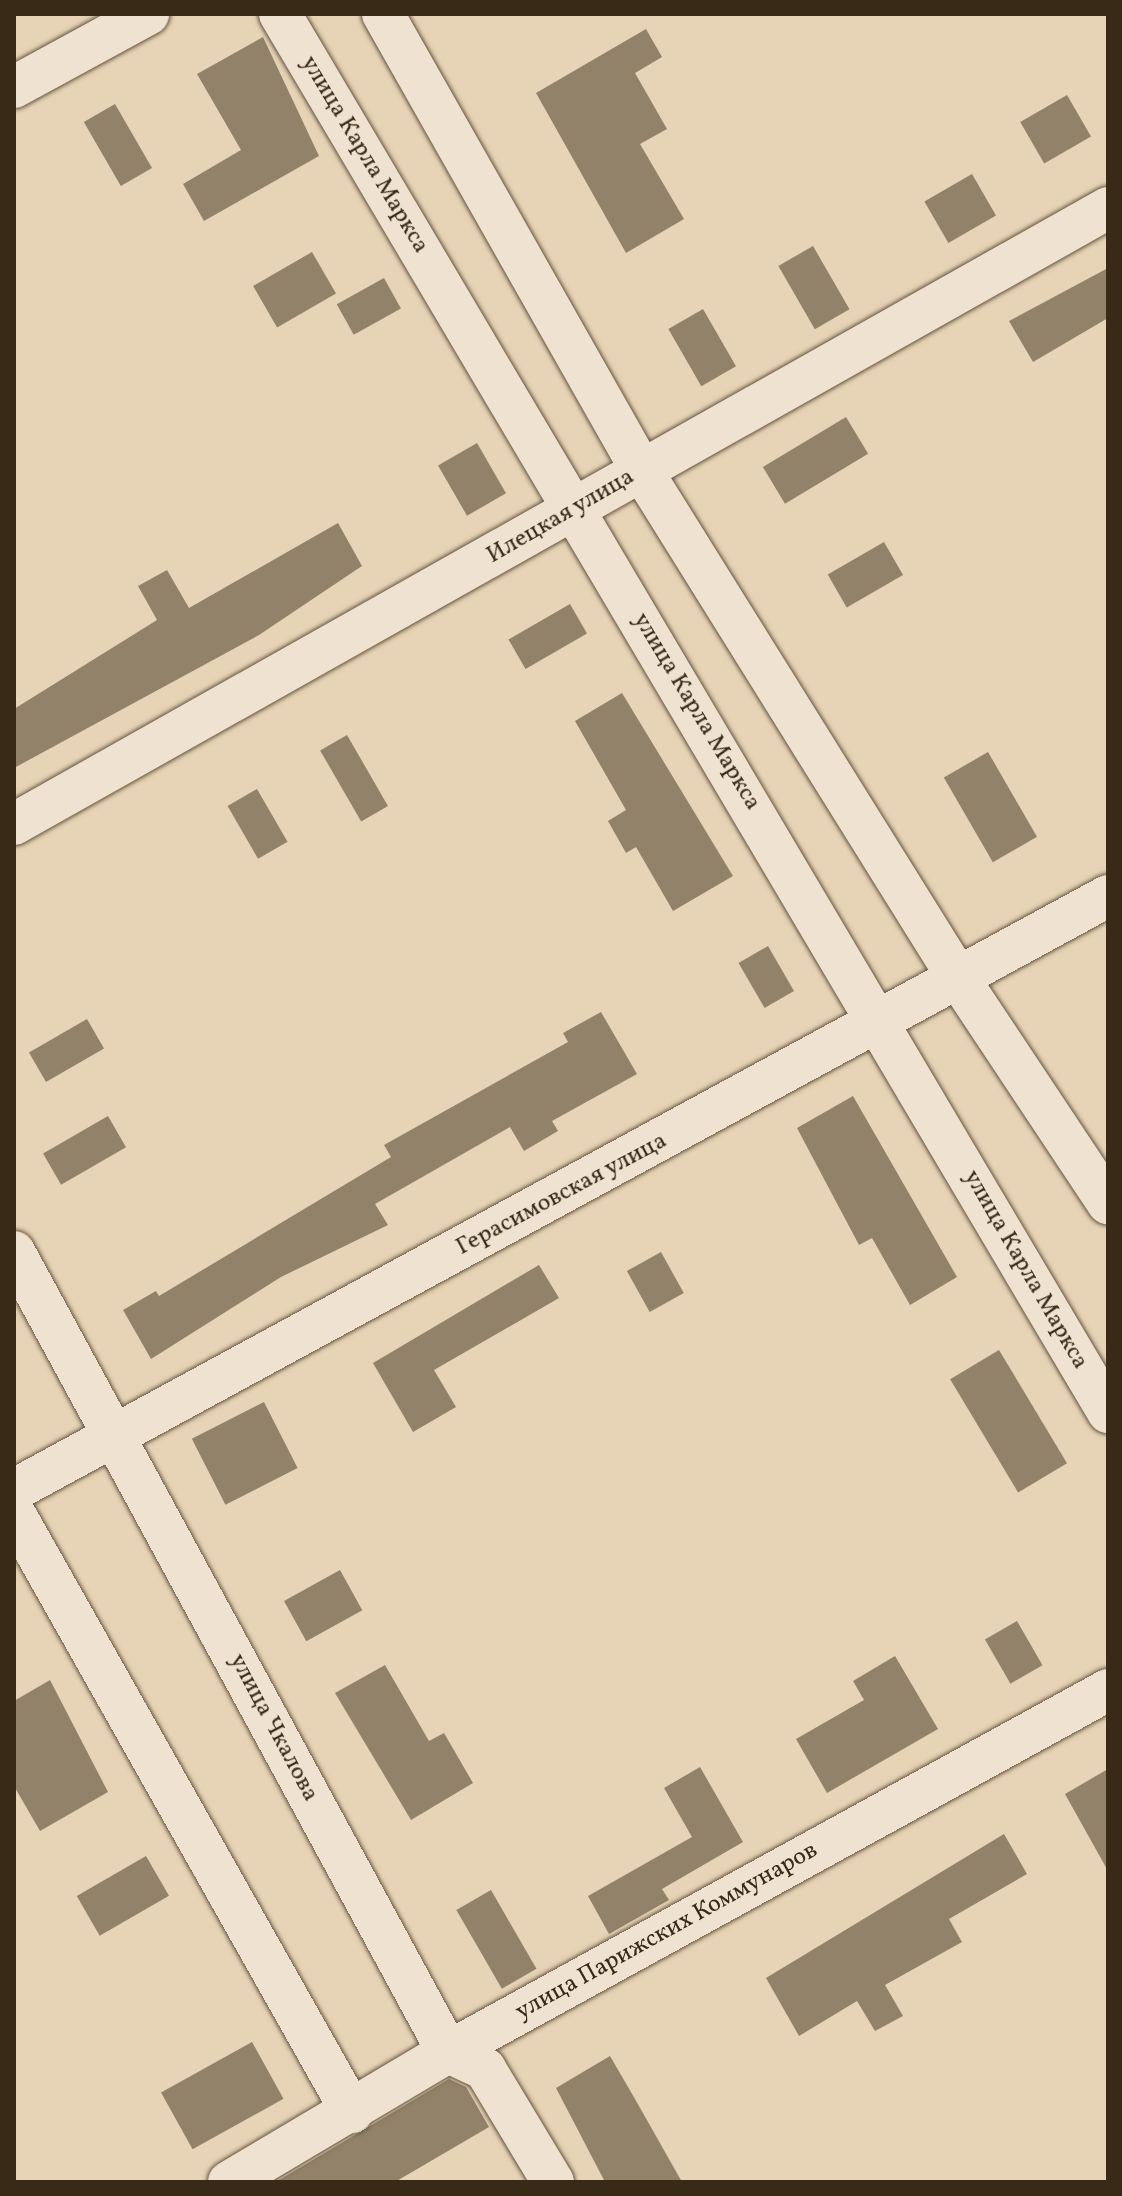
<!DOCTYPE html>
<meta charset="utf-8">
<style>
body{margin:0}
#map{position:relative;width:1122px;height:2196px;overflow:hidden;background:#e7d3b6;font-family:Vollkorn,serif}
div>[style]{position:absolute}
.building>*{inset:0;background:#93826a;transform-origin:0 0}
.roads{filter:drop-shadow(0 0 2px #64543f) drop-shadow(0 0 2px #64543f)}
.street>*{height:42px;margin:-21px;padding:0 21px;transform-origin:21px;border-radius:21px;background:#efe2d0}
span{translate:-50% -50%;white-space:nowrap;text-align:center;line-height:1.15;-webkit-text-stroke:7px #efe2d0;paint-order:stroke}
.street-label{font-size:24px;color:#382a17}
.frame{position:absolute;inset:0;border:16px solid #382a17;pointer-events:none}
</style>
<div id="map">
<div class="building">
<div style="clip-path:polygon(646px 29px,662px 57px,635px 73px,667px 129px,640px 144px,684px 219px,626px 253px,536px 93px)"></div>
<div style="clip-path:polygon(263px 37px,319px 156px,204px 221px,183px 184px,241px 150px,197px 74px)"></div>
<div style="left:1067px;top:95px;width:48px;height:54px;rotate:60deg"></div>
<div style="left:115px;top:104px;width:74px;height:36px;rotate:60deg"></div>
<div style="left:972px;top:174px;width:48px;height:55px;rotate:60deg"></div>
<div style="left:813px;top:246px;width:73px;height:40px;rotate:60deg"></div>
<div style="left:312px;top:252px;width:48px;height:68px;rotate:60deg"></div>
<div style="clip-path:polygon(1108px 268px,1108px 318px,1033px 362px,1009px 321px)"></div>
<div style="left:384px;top:278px;width:35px;height:54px;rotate:61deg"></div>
<div style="left:703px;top:309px;width:66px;height:40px;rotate:60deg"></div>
<div style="left:846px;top:417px;width:43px;height:97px;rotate:59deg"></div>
<div style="left:477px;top:443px;width:58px;height:45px;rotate:60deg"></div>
<div style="clip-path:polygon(338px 523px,362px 566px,259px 635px,14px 768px,14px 709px,157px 620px,138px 586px,167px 570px,189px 608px)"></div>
<div style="left:884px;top:542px;width:38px;height:65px;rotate:60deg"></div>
<div style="left:570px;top:604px;width:34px;height:71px;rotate:60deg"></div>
<div style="clip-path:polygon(622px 693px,733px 876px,673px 911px,636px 847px,626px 853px,608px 821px,626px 810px,575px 721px)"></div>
<div style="left:347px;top:735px;width:82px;height:31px;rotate:60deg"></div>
<div style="left:988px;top:752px;width:98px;height:51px;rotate:60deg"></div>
<div style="left:257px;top:789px;width:61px;height:34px;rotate:60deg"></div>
<div style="left:768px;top:946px;width:52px;height:34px;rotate:60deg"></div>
<div style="clip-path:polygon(601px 1012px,637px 1074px,552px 1121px,558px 1131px,524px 1151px,510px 1127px,375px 1204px,388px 1225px,281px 1277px,151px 1359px,123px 1310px,156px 1291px,159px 1296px,391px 1157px,384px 1145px,568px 1042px,563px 1033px)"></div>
<div style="left:87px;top:1019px;width:34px;height:67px;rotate:60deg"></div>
<div style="clip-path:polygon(853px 1096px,957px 1277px,910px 1305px,872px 1238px,859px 1245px,797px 1128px)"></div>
<div style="left:108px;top:1116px;width:36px;height:75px;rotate:60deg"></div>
<div style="left:661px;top:1252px;width:47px;height:39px;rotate:61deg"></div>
<div style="clip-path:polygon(539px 1265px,559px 1298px,434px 1370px,456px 1407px,413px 1432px,373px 1363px)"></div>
<div style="left:999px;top:1350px;width:132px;height:57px;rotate:59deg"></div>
<div style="left:264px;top:1402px;width:74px;height:81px;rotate:63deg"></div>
<div style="left:340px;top:1570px;width:46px;height:64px;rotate:61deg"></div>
<div style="left:1017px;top:1621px;width:51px;height:37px;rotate:60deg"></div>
<div style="clip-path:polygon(895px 1656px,938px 1729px,827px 1793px,796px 1739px,864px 1700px,853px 1681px)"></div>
<div style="clip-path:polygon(385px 1665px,429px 1741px,444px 1733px,473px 1783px,411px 1820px,335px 1693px)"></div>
<div style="clip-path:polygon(50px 1680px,108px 1792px,40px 1831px,14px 1786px,14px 1701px)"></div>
<div style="clip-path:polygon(700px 1767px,743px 1842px,662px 1889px,669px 1900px,609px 1934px,588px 1896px,692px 1837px,664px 1788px)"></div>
<div style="clip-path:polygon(1108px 1769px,1108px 1871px,1065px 1794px)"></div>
<div style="clip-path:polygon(1004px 1834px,1027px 1874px,949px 1919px,962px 1942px,885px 1985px,903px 2016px,875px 2031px,857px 2001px,799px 2036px,766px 1978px)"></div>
<div style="left:146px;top:1856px;width:46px;height:80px;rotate:60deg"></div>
<div style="left:491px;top:1890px;width:91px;height:40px;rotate:60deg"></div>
<div style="left:252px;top:2042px;width:65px;height:104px;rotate:61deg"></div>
<div style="clip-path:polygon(610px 2056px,635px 2099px,682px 2182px,605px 2182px,556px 2088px)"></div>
<div style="clip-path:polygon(449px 2079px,466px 2087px,489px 2127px,395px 2182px,276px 2182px)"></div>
</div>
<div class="roads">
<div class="street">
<div style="left:280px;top:14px;width:1625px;rotate:59.36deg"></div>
<div style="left:383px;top:14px;width:525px;rotate:60.46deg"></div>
<div style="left:642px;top:471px;width:595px;rotate:58.05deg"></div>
<div style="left:957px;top:976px;width:273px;rotate:56.4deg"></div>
<div style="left:14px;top:87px;width:153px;rotate:-28.6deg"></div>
<div style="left:14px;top:824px;width:1256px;rotate:-29.38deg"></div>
<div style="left:14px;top:1252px;width:910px;rotate:61.52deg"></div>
<div style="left:448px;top:2052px;width:41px;rotate:24.7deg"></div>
<div style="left:485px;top:2069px;width:132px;rotate:59deg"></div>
<div style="left:14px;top:1490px;width:1245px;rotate:-28.5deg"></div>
<div style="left:14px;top:1513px;width:688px;rotate:60.57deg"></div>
<div style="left:229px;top:2182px;width:255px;rotate:-30.7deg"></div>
<div style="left:448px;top:2052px;width:753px;rotate:-28.74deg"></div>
</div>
</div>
<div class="street-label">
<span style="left:364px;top:155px;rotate:59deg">улица Карла Маркса</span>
<span style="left:561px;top:517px;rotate:-30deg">Илецкая улица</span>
<span style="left:696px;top:712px;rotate:59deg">улица Карла Маркса</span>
<span style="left:562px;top:1195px;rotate:-28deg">Герасимовская улица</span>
<span style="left:1025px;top:1270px;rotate:60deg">улица Карла Маркса</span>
<span style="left:273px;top:1728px;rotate:62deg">улица Чкалова</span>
<span style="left:667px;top:1932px;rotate:-29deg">улица Парижских Коммунаров</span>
</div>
<div class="frame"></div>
</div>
